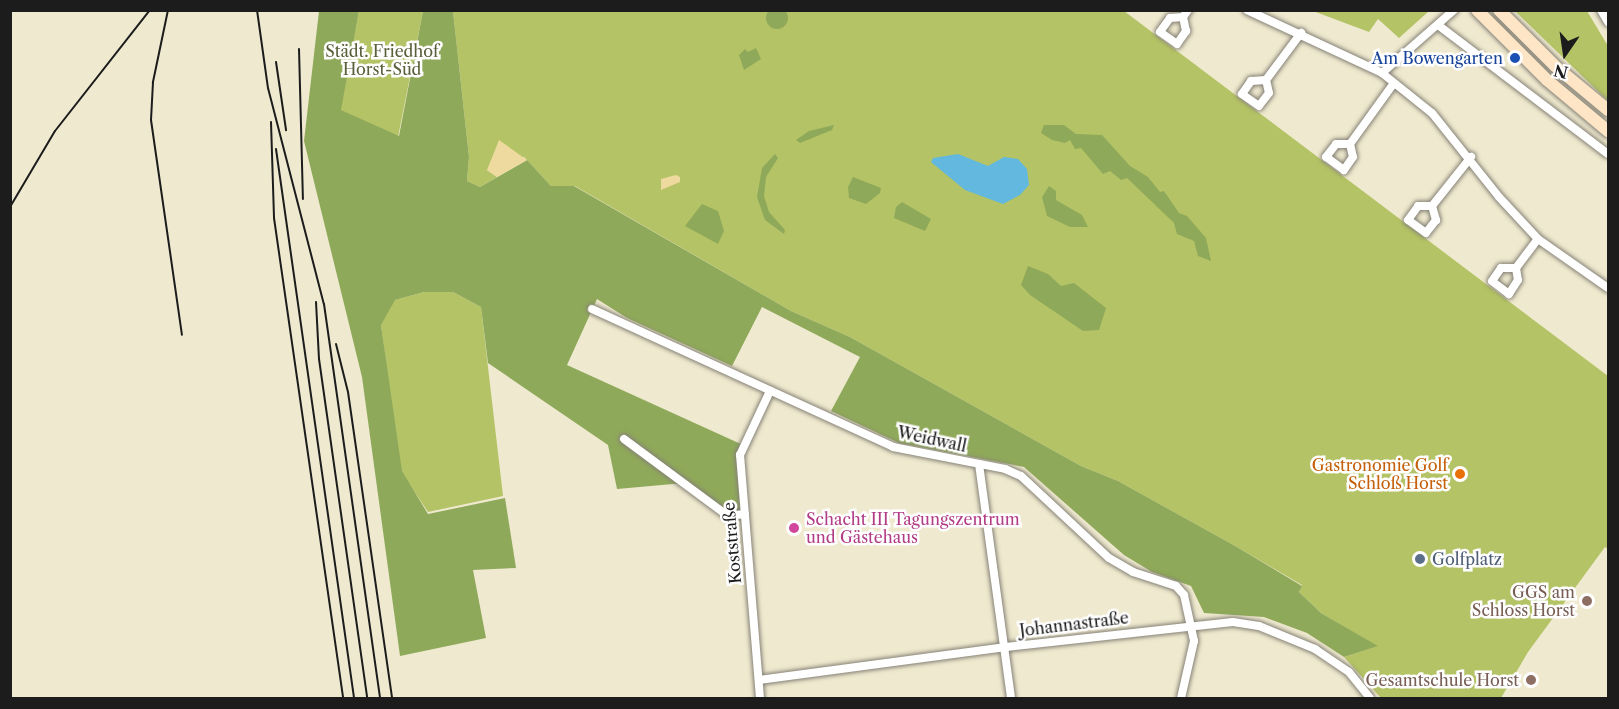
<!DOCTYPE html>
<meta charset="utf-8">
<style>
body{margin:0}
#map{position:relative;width:1619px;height:709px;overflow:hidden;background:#efe9cf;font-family:"Libre Caslon Text",serif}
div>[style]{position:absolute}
.green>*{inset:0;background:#b4c365}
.forest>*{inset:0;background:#8fa95a}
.round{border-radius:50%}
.sand>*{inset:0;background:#eeda9e}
.water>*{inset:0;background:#62b8de}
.roads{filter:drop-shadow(0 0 2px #868276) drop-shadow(0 0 2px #868276)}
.minor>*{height:8px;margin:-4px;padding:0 4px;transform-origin:4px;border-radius:4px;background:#fff}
.secondary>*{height:12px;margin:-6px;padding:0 6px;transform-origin:6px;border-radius:6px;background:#fde5c5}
.rail>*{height:2px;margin:-1px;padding:0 1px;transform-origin:1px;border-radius:1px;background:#1c1c1c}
.dots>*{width:16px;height:16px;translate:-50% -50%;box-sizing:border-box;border:3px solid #fff;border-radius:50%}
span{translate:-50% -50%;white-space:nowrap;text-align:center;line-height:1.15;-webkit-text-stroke:5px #fff;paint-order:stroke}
.park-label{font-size:16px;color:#595f39}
.transit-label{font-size:16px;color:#164399}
.right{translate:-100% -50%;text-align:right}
.street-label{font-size:16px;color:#1c1c1c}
.food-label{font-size:16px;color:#c56008}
.hotel-label{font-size:16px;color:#b23c85}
.left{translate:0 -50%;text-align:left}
.service-label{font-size:16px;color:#4e5e75}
.education-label{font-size:16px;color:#785e54}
.frame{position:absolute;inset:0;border:12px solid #1c1c1c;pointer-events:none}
.north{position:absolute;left:1535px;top:24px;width:60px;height:60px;-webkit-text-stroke:4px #fff;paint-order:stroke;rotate:193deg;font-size:16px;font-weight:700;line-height:24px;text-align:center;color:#1c1c1c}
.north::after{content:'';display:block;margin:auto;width:21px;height:27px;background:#1c1c1c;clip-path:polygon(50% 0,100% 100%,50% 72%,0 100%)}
</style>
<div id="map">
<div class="green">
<div style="clip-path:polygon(359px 11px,423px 11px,398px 137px,340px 110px)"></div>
<div style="clip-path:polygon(453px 11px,1124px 11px,1608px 376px,1608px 549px,1605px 547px,1528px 652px,1501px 698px,1381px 698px,1344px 657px,1377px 646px,1321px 613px,1299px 592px,1302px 585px,1237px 547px,1118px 481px,1081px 466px,850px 337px,791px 311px,575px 186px,551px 186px,524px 157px,487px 170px,497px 177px,480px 187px,467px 181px,469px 157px)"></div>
<div style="clip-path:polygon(1313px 11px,1429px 11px,1399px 38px,1378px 19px,1369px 32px)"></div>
<div style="clip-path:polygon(1515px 11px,1587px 11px,1608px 46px,1608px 101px)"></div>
<div style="clip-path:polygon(424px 292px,453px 292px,481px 307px,503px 496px,428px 512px,400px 470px,381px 325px,382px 314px,395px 300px)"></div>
</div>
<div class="forest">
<div class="round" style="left:766px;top:7px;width:22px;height:22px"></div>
<div style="clip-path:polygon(319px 11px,359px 11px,341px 110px,399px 136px,423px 11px,453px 11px,469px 157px,467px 181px,480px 187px,527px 160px,551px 186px,574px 186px,791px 311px,850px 337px,1081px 466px,1118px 481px,1237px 547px,1302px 586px,1299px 592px,1321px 613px,1378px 646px,1344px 657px,1307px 633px,1264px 617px,1204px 613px,1191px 586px,1152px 572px,1124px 555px,1024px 467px,899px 443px,831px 411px,860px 357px,762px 307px,732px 366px,627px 318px,597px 299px,567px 365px,743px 445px,745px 514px,728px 516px,684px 483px,617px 489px,608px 445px,488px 363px,481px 307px,453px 292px,424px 292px,395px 300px,381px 325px,402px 471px,428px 514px,505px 498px,516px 568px,473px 570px,486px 638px,400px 656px,362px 377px,304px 141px)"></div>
<div style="clip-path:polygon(756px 48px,761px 59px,744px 70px,739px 55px,745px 49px,748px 52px)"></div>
<div style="clip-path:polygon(834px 125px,832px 130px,800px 143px,796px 140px,809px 131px)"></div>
<div style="clip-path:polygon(1064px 125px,1076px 134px,1102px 135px,1130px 166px,1148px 177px,1160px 192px,1164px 191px,1179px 213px,1187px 216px,1206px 238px,1211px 261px,1198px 256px,1194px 241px,1177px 234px,1174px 223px,1127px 178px,1121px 180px,1110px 171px,1103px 174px,1081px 148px,1075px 149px,1070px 140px,1065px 143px,1052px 140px,1041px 133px,1044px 125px)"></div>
<div style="clip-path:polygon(775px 154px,778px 158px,766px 177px,764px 196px,769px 212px,785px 230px,784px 234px,765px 220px,757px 197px,762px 168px)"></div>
<div style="clip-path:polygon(853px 177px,881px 188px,880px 193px,866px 204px,849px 198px,848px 187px)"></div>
<div style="clip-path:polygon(1049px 186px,1056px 191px,1056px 200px,1082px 215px,1088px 227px,1070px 227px,1047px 216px,1042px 197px)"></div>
<div style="clip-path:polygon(902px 202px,931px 219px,925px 231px,894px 218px,896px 207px)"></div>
<div style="clip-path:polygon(702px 204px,718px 211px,724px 231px,718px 244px,685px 226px)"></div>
<div style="clip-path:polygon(1028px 266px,1048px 274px,1061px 286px,1074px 283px,1106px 308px,1099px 330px,1083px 331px,1030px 295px,1021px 285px)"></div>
</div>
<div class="sand">
<div style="clip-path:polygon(499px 140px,527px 160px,497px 177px,487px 170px)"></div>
<div style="clip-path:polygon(676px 175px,680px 177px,680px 182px,661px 190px,661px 179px)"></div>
</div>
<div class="water">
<div style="clip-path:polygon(958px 154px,988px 166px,1004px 157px,1018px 159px,1027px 169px,1029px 185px,1020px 195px,1003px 204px,965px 190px,931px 162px,933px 158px)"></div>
</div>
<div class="roads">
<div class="minor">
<div style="left:1247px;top:10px;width:149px;rotate:25deg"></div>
<div style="left:1382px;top:73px;width:64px;rotate:38.7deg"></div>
<div style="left:1432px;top:113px;width:107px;rotate:51.4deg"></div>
<div style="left:1499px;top:197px;width:57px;rotate:47.1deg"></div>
<div style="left:1538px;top:239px;width:85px;rotate:35deg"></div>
<div style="left:1601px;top:10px;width:14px;rotate:60deg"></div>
<div style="left:1183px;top:17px;width:13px;rotate:176deg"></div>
<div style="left:1170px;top:18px;width:17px;rotate:126deg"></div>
<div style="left:1160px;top:32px;width:21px;rotate:35deg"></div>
<div style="left:1177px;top:44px;width:16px;rotate:-55deg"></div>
<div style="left:1186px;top:31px;width:14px;rotate:-102deg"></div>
<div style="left:1183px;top:17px;width:9px;rotate:-54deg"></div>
<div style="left:1438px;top:25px;width:213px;rotate:37.2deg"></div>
<div style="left:1382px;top:73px;width:96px;rotate:-41.2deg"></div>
<div style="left:1266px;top:80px;width:13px;rotate:77deg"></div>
<div style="left:1269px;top:93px;width:16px;rotate:128deg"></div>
<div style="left:1259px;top:106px;width:21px;rotate:-145deg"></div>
<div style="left:1242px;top:94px;width:16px;rotate:-55deg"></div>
<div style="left:1251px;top:81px;width:15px;rotate:-4deg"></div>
<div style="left:1266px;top:80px;width:59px;rotate:-53.3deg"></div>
<div style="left:1350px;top:144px;width:13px;rotate:77deg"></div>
<div style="left:1353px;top:157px;width:16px;rotate:125deg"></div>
<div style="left:1344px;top:170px;width:22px;rotate:-144deg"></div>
<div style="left:1326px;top:157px;width:16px;rotate:-52deg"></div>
<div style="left:1336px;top:144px;width:14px"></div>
<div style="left:1350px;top:144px;width:75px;rotate:-54.2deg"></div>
<div style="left:1432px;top:206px;width:15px;rotate:74deg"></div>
<div style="left:1436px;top:220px;width:16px;rotate:128deg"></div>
<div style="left:1426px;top:233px;width:22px;rotate:-144deg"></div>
<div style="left:1408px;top:220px;width:17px;rotate:-54deg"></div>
<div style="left:1418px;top:206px;width:14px"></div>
<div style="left:1432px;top:206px;width:63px;rotate:-51.5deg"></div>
<div style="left:1516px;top:268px;width:12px;rotate:81deg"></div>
<div style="left:1518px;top:280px;width:17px;rotate:123deg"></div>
<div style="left:1509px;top:294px;width:21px;rotate:-143deg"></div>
<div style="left:1492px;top:281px;width:16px;rotate:-55deg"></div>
<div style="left:1501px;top:268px;width:15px"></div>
<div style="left:1516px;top:268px;width:36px;rotate:-53deg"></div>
<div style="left:592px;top:309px;width:331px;rotate:24.6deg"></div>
<div style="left:893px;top:447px;width:114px;rotate:11.1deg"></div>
<div style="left:1005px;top:469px;width:17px;rotate:24deg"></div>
<div style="left:1021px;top:476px;width:120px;rotate:43deg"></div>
<div style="left:1109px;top:558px;width:28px;rotate:30deg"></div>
<div style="left:1133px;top:572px;width:45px;rotate:18deg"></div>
<div style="left:1176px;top:586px;width:12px;rotate:48deg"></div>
<div style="left:1184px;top:595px;width:47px;rotate:77.7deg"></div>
<div style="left:1194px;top:641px;width:58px;rotate:102.8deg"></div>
<div style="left:624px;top:439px;width:129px;rotate:36.5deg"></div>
<div style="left:728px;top:516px;width:17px;rotate:-7deg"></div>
<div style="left:979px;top:464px;width:236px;rotate:82.2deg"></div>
<div style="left:759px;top:680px;width:249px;rotate:-7.6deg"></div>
<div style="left:1006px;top:647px;width:228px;rotate:-6.3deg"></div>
<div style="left:1233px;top:622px;width:26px;rotate:9deg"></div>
<div style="left:1259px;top:626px;width:61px;rotate:22.3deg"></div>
<div style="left:1315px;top:649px;width:41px;rotate:34.1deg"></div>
<div style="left:1349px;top:672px;width:33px;rotate:51deg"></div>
<div style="left:760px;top:698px;width:244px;rotate:-94.7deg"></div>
<div style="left:740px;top:455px;width:71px;rotate:-64.9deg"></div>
</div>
<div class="secondary">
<div style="left:1477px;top:10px;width:99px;rotate:45deg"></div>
<div style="left:1547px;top:80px;width:80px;rotate:39.9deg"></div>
<div style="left:1499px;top:10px;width:79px;rotate:45deg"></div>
<div style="left:1555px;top:66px;width:69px;rotate:39.7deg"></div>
</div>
</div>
<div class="rail">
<div style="left:168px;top:10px;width:74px;rotate:101.8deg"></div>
<div style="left:153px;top:82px;width:38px;rotate:93deg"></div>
<div style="left:151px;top:120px;width:217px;rotate:81.8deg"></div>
<div style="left:257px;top:10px;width:79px;rotate:82deg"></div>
<div style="left:268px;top:88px;width:223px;rotate:75.5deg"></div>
<div style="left:324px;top:304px;width:398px;rotate:81.9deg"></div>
<div style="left:299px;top:49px;width:150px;rotate:88.5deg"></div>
<div style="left:276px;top:62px;width:69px;rotate:81.6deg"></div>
<div style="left:271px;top:122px;width:96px;rotate:88.2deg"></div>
<div style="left:274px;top:218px;width:485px;rotate:81.8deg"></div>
<div style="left:276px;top:149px;width:555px;rotate:81.91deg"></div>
<div style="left:10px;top:207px;width:88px;rotate:-59.4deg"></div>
<div style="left:55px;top:131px;width:154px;rotate:-51.9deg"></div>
<div style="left:316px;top:302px;width:57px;rotate:87deg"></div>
<div style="left:319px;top:359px;width:342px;rotate:81.9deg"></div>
<div style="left:336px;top:344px;width:49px;rotate:76deg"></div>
<div style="left:348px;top:392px;width:309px;rotate:81.8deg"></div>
</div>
<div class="dots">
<div style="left:1515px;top:58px;background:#1a4fb4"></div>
<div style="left:1460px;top:474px;background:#e8710a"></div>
<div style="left:794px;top:528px;background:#d1479c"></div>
<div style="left:1420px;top:559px;background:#5c6f8a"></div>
<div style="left:1587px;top:601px;background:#8d6e63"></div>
<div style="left:1531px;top:680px;background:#8d6e63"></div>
</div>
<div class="park-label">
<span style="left:382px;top:60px">Städt. Friedhof<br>Horst-Süd</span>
</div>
<div class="transit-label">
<span class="right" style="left:1503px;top:58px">Am Bowengarten</span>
</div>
<div class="street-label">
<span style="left:932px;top:439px;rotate:12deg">Weidwall</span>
<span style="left:732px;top:543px;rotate:-95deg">Koststraße</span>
<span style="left:1074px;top:624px;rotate:-7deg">Johannastraße</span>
</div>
<div class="food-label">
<span class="right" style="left:1448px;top:474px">Gastronomie Golf<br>Schloß Horst</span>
</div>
<div class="hotel-label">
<span class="left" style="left:806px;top:528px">Schacht III Tagungszentrum<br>und Gästehaus</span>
</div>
<div class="service-label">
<span class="left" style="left:1432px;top:559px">Golfplatz</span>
</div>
<div class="education-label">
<span class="right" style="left:1575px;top:601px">GGS am<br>Schloss Horst</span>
<span class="right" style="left:1519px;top:680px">Gesamtschule Horst</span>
</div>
<div class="frame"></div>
<div class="north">N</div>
</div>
